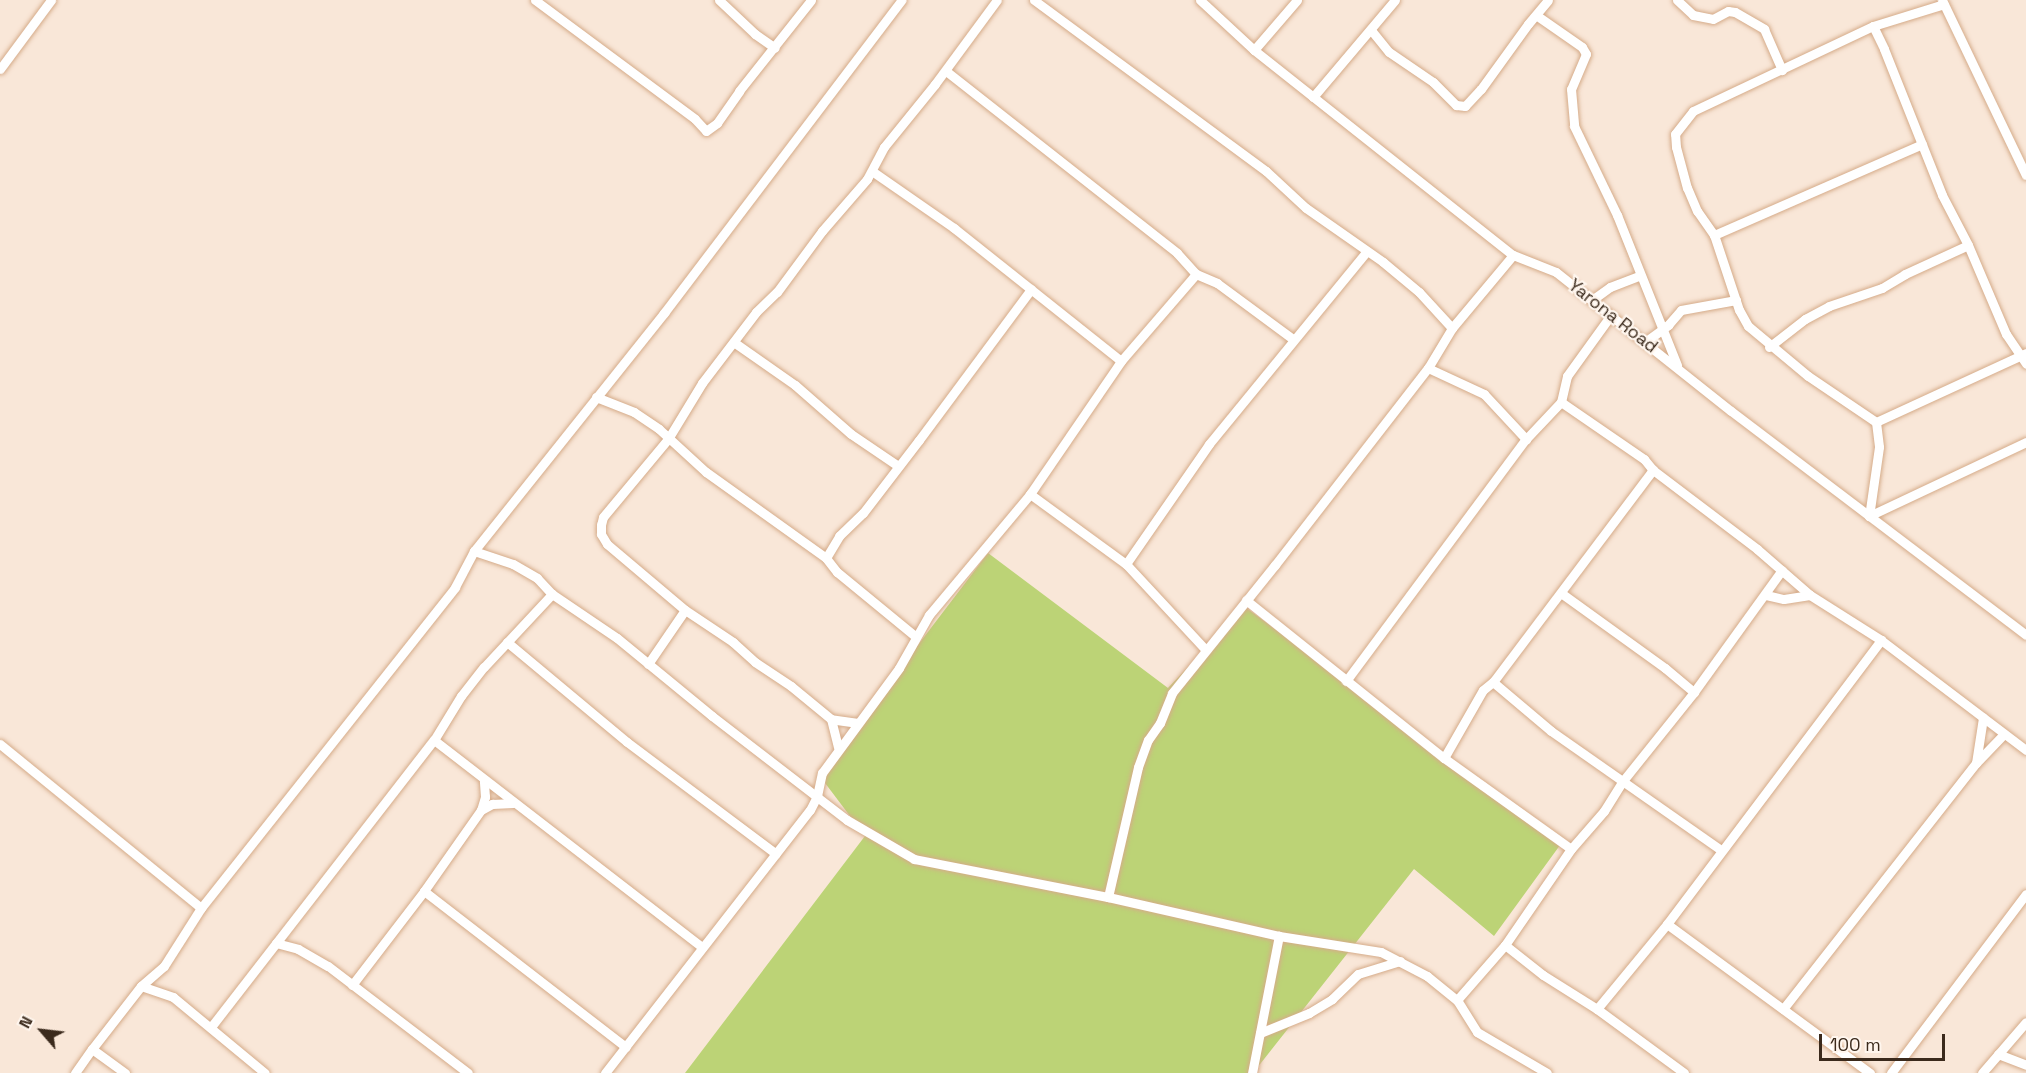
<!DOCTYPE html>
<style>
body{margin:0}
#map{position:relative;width:2026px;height:1073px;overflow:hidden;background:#f9e7d8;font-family:"Space Grotesk",sans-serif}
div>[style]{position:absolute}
.green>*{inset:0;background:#bcd376}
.roads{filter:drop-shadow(0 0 2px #d5ab89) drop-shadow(0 0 2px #d5ab89)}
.minor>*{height:9px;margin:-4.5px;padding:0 4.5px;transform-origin:4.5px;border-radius:4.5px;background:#fff}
span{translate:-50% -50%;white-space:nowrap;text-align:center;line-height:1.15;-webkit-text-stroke:4.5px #fff6ee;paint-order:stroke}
.street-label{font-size:18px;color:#3b2a1c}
.north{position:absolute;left:12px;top:1001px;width:60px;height:60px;-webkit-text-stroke:4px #fff6ee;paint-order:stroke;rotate:298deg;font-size:16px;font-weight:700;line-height:24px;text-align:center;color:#3b2a1c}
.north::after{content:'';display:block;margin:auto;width:21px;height:27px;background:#3b2a1c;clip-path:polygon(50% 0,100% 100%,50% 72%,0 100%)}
.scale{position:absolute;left:1819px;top:1034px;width:126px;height:27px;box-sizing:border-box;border:3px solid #3b2a1c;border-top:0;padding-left:8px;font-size:18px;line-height:21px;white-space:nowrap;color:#3b2a1c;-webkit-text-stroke:4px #fff6ee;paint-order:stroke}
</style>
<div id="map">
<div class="green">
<div style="clip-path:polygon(988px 553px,1168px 688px,1245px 607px,1563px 841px,1494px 936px,1414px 869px,1253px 1073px,685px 1073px,865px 836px,819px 775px)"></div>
</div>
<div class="roads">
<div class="minor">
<div style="left:535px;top:0;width:199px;rotate:36.6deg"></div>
<div style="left:695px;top:119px;width:16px;rotate:47deg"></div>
<div style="left:706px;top:131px;width:14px;rotate:-36deg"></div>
<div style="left:717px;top:123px;width:39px;rotate:-55deg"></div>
<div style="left:739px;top:91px;width:116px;rotate:-51.6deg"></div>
<div style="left:719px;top:0;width:50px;rotate:43.4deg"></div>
<div style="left:755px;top:34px;width:24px;rotate:35deg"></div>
<div style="left:1034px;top:0;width:288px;rotate:36.4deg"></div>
<div style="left:1266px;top:171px;width:54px;rotate:42.8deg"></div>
<div style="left:1306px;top:208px;width:94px;rotate:35deg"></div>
<div style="left:1383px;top:262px;width:47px;rotate:39.8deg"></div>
<div style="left:1419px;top:292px;width:49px;rotate:47.5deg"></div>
<div style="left:1200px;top:0;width:74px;rotate:42.8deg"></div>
<div style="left:1254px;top:50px;width:330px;rotate:38.4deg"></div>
<div style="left:1513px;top:255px;width:46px;rotate:21.6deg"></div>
<div style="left:1556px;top:272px;width:223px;rotate:38.5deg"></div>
<div style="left:1731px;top:411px;width:370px;rotate:37.2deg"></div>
<div style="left:1677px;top:0;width:22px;rotate:43deg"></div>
<div style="left:1693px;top:15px;width:20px;rotate:11deg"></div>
<div style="left:1713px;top:19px;width:17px;rotate:-28deg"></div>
<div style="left:1728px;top:11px;width:7px;rotate:8deg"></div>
<div style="left:1735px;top:12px;width:34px;rotate:30deg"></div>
<div style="left:1764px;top:29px;width:45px;rotate:66.3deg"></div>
<div style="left:1942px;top:0;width:194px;rotate:64.4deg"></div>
<div style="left:1536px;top:15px;width:56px;rotate:34.8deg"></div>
<div style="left:1582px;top:47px;width:8px;rotate:60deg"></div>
<div style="left:1586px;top:54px;width:38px;rotate:113deg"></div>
<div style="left:1571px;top:89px;width:37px;rotate:85deg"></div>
<div style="left:1574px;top:126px;width:99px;rotate:64.2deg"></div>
<div style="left:1617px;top:215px;width:162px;rotate:68.2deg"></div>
<div style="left:1873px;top:26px;width:25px;rotate:64deg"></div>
<div style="left:1884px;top:49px;width:157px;rotate:68.3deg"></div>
<div style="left:1942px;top:195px;width:56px;rotate:62.5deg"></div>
<div style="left:1968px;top:245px;width:97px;rotate:66.9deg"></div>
<div style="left:2006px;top:334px;width:36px;rotate:56deg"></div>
<div style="left:1371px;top:30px;width:28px;rotate:51deg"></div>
<div style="left:1389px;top:52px;width:53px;rotate:34.3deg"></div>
<div style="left:1433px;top:82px;width:33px;rotate:45deg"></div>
<div style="left:1456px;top:105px;width:9px;rotate:6deg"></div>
<div style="left:1465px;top:106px;width:23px;rotate:-47deg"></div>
<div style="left:1481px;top:89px;width:80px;rotate:-54.1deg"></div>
<div style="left:1528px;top:24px;width:31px;rotate:-50deg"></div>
<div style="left:1254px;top:50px;width:66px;rotate:-49.3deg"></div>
<div style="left:0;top:69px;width:86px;rotate:-53.5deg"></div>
<div style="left:946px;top:71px;width:294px;rotate:38.2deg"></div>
<div style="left:1177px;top:253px;width:28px;rotate:48deg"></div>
<div style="left:1196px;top:274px;width:23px;rotate:23deg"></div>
<div style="left:1217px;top:283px;width:94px;rotate:36.4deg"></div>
<div style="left:1313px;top:97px;width:127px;rotate:-49.8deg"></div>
<div style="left:872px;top:171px;width:100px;rotate:34.8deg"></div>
<div style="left:954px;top:228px;width:213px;rotate:38.5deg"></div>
<div style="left:1714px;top:235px;width:227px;rotate:-23.6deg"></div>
<div style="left:1592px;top:300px;width:22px;rotate:-36deg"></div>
<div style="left:1610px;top:287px;width:31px;rotate:-21deg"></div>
<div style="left:1645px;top:342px;width:29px;rotate:-36deg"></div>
<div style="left:1668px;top:325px;width:20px;rotate:-49deg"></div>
<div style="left:1681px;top:310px;width:56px;rotate:-10.3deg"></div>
<div style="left:735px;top:343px;width:73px;rotate:35deg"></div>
<div style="left:795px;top:385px;width:74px;rotate:41.2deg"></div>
<div style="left:851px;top:434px;width:57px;rotate:34.2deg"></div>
<div style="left:1769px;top:347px;width:46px;rotate:-37.9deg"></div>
<div style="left:1805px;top:319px;width:27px;rotate:-28deg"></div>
<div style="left:1829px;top:306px;width:56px;rotate:-18.8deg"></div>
<div style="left:1882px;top:288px;width:27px;rotate:-31deg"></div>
<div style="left:1905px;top:274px;width:69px;rotate:-24.7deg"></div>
<div style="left:1428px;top:368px;width:62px;rotate:24.9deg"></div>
<div style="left:1484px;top:394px;width:62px;rotate:47deg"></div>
<div style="left:596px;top:397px;width:41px;rotate:21.5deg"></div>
<div style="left:634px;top:412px;width:30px;rotate:34deg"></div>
<div style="left:659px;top:429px;width:64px;rotate:42.5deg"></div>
<div style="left:706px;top:472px;width:148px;rotate:35.6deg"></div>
<div style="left:826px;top:558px;width:18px;rotate:52deg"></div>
<div style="left:837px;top:572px;width:102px;rotate:39.4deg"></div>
<div style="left:1561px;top:402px;width:101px;rotate:34.5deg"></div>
<div style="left:1644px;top:459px;width:14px;rotate:51deg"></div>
<div style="left:1653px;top:470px;width:131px;rotate:37.2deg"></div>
<div style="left:1757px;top:549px;width:70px;rotate:41deg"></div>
<div style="left:1810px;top:595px;width:84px;rotate:32.4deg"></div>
<div style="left:1881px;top:640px;width:182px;rotate:37.2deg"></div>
<div style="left:1876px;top:422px;width:82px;rotate:-145.9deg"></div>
<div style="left:1808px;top:376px;width:78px;rotate:-140.2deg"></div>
<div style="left:1748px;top:326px;width:18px;rotate:-119deg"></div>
<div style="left:1739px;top:310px;width:79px;rotate:-108.4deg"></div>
<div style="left:1714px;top:235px;width:29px;rotate:-125deg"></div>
<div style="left:1697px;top:211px;width:25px;rotate:-113deg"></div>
<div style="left:1687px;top:188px;width:42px;rotate:-105deg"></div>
<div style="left:1676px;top:147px;width:13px;rotate:-94deg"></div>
<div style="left:1675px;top:134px;width:29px;rotate:-52deg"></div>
<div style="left:1693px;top:111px;width:199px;rotate:-25.3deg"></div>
<div style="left:1873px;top:26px;width:74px;rotate:-17.2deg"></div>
<div style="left:1876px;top:422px;width:25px;rotate:83deg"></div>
<div style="left:1879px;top:447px;width:70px;rotate:98.2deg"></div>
<div style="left:1869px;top:516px;width:174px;rotate:-25.2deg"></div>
<div style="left:1876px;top:422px;width:165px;rotate:-24.7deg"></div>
<div style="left:1030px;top:494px;width:119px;rotate:36.1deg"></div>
<div style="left:1126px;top:564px;width:117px;rotate:47.1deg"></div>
<div style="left:474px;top:551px;width:41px;rotate:18.4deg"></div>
<div style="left:513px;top:564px;width:28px;rotate:30deg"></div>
<div style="left:537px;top:578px;width:22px;rotate:47deg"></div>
<div style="left:552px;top:594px;width:78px;rotate:34.1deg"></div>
<div style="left:617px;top:638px;width:123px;rotate:39.4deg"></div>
<div style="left:712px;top:716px;width:170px;rotate:37.6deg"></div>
<div style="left:847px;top:820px;width:78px;rotate:30.2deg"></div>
<div style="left:914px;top:859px;width:198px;rotate:11.1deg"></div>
<div style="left:1108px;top:897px;width:175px;rotate:12.8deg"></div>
<div style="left:1279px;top:936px;width:103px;rotate:8.9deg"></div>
<div style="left:1381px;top:952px;width:52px;rotate:27.6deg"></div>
<div style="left:1427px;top:976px;width:38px;rotate:39deg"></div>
<div style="left:1457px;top:1000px;width:38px;rotate:58deg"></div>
<div style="left:1477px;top:1032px;width:81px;rotate:30.4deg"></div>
<div style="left:826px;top:558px;width:26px;rotate:-59deg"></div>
<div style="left:839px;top:536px;width:33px;rotate:-44deg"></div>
<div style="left:863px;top:513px;width:92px;rotate:-52.5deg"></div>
<div style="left:919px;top:440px;width:188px;rotate:-53.4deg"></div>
<div style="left:1126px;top:564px;width:146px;rotate:-55.3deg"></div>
<div style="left:1209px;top:444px;width:249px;rotate:-50.7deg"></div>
<div style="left:1561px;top:593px;width:128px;rotate:35.8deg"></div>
<div style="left:1665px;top:668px;width:38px;rotate:40deg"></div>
<div style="left:1766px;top:595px;width:18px;rotate:13deg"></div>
<div style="left:1784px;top:599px;width:26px;rotate:-9deg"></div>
<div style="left:1246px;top:600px;width:253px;rotate:38.6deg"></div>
<div style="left:1444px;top:758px;width:156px;rotate:35.6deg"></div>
<div style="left:507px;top:642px;width:156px;rotate:39.8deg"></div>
<div style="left:627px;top:742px;width:186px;rotate:36.9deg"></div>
<div style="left:648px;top:664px;width:65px;rotate:-55.6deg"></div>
<div style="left:1346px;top:681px;width:302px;rotate:-53.4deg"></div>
<div style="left:1526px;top:439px;width:51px;rotate:-46.6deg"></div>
<div style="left:1561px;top:402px;width:27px;rotate:-77deg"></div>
<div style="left:1567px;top:376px;width:75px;rotate:-54.2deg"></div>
<div style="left:1493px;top:682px;width:76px;rotate:40.2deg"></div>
<div style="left:1551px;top:731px;width:208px;rotate:35deg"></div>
<div style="left:831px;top:719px;width:29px;rotate:76deg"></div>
<div style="left:858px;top:723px;width:27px;rotate:-172deg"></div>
<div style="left:831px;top:719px;width:52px;rotate:-140.5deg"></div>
<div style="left:791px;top:686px;width:43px;rotate:-146.3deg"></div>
<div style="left:755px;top:662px;width:30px;rotate:-138deg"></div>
<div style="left:733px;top:642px;width:58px;rotate:-146.3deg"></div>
<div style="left:685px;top:610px;width:102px;rotate:-139.8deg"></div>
<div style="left:607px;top:544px;width:12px;rotate:-121deg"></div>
<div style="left:601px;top:534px;width:9px;rotate:-90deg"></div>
<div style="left:601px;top:525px;width:8px;rotate:-76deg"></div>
<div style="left:603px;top:517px;width:102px;rotate:-50.2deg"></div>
<div style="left:668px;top:439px;width:66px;rotate:-58.7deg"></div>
<div style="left:702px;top:383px;width:89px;rotate:-52.7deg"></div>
<div style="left:756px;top:312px;width:29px;rotate:-44deg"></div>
<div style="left:777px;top:292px;width:76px;rotate:-53.6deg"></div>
<div style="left:822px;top:231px;width:69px;rotate:-49.1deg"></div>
<div style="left:867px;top:179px;width:36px;rotate:-62deg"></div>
<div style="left:884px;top:147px;width:81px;rotate:-51deg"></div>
<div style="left:935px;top:84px;width:104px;rotate:-53.6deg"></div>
<div style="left:434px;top:740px;width:339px;rotate:37.7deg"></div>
<div style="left:0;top:744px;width:259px;rotate:39.2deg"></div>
<div style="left:1444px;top:758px;width:78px;rotate:-60.2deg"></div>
<div style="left:1483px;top:690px;width:13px;rotate:-39deg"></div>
<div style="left:1493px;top:682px;width:266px;rotate:-53deg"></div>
<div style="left:1976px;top:763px;width:46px;rotate:-81.2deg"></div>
<div style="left:481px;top:810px;width:13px;rotate:-29deg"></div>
<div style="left:492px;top:804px;width:21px;rotate:-3deg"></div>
<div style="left:424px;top:891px;width:255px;rotate:37.7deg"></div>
<div style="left:1108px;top:897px;width:133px;rotate:-77deg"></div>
<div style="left:1138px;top:767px;width:29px;rotate:-70deg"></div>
<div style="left:1148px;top:740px;width:21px;rotate:-55deg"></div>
<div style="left:1160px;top:723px;width:32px;rotate:-68deg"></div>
<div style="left:1172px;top:693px;width:164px;rotate:-51.2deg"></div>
<div style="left:1275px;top:565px;width:249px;rotate:-52.2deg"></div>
<div style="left:1428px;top:368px;width:47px;rotate:-59deg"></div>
<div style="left:1452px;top:328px;width:95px;rotate:-50.1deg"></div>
<div style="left:1667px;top:924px;width:252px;rotate:36.3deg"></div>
<div style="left:276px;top:943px;width:23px;rotate:15deg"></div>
<div style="left:298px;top:949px;width:34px;rotate:30deg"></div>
<div style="left:328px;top:966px;width:176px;rotate:37.4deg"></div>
<div style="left:1505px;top:945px;width:48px;rotate:38.3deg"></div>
<div style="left:1543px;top:975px;width:64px;rotate:32.2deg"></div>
<div style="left:1597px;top:1009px;width:108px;rotate:36.3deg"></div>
<div style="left:352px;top:985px;width:118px;rotate:-52.5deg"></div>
<div style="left:424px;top:891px;width:99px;rotate:-54.9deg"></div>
<div style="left:481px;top:810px;width:14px;rotate:-73deg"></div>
<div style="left:485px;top:797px;width:16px;rotate:-94deg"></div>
<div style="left:141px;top:986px;width:34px;rotate:19deg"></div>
<div style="left:173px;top:997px;width:119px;rotate:39.6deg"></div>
<div style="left:1457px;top:1000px;width:73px;rotate:-48.9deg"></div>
<div style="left:1505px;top:945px;width:116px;rotate:-55.5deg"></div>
<div style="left:1571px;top:849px;width:50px;rotate:-49deg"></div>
<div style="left:1604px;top:811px;width:34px;rotate:-58deg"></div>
<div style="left:1622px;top:782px;width:115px;rotate:-51.3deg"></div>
<div style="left:1694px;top:692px;width:150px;rotate:-54.2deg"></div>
<div style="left:1597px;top:1009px;width:110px;rotate:-50.5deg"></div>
<div style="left:1667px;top:924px;width:356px;rotate:-53deg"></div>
<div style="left:1783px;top:1009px;width:313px;rotate:-51.9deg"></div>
<div style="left:1976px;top:763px;width:40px;rotate:-46deg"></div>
<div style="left:211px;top:1027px;width:363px;rotate:-52.2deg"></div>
<div style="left:434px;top:740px;width:52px;rotate:-58.5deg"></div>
<div style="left:461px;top:696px;width:37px;rotate:-52deg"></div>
<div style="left:484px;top:667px;width:100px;rotate:-47deg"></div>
<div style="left:1260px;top:1033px;width:53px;rotate:-22.2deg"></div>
<div style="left:1309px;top:1013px;width:27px;rotate:-31deg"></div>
<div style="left:1332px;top:999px;width:36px;rotate:-44deg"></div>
<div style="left:1358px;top:974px;width:44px;rotate:-17.2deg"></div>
<div style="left:92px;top:1049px;width:80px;rotate:-52.1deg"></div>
<div style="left:141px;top:986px;width:30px;rotate:-41deg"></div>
<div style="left:164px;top:966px;width:69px;rotate:-57.5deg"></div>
<div style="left:201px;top:908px;width:409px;rotate:-51.6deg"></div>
<div style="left:455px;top:587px;width:41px;rotate:-62.2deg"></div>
<div style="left:474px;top:551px;width:305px;rotate:-51.4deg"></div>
<div style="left:664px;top:313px;width:393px;rotate:-52.8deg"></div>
<div style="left:1998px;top:1054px;width:30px;rotate:21deg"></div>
<div style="left:75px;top:1073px;width:29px;rotate:-55deg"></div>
<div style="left:92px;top:1049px;width:41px;rotate:36deg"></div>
<div style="left:605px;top:1073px;width:333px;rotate:-52.1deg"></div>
<div style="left:810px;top:810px;width:16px;rotate:-63deg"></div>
<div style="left:817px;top:796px;width:24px;rotate:-78deg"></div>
<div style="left:822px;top:773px;width:130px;rotate:-53.7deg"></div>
<div style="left:899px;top:668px;width:61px;rotate:-60.5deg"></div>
<div style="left:929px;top:615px;width:158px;rotate:-50.1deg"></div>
<div style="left:1030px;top:494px;width:161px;rotate:-55.6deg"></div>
<div style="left:1121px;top:361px;width:115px;rotate:-49.2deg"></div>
<div style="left:1252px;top:1073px;width:140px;rotate:-78.9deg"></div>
<div style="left:1891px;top:1073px;width:224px;rotate:-53deg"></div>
<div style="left:1982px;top:1073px;width:67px;rotate:-49.2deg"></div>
</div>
</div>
<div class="street-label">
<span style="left:1613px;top:316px;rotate:38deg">Yarona Road</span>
</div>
<div class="north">N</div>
<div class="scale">100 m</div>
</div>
